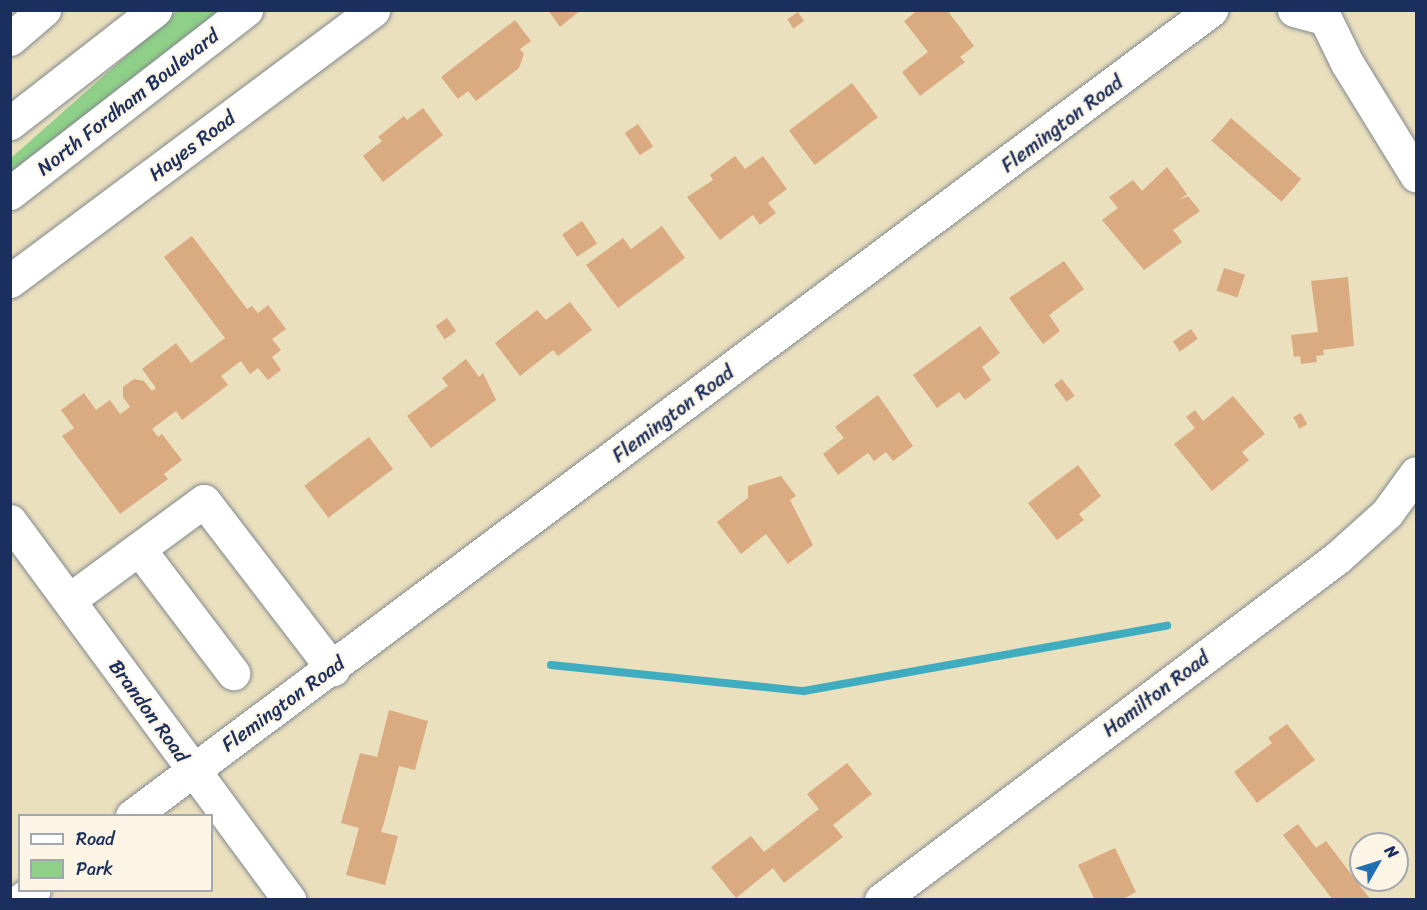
<!DOCTYPE html>
<style>
body{margin:0}
#map{position:relative;width:1427px;height:910px;overflow:hidden;background:#eae0be;font-family:Sriracha,sans-serif}
div>[style]{position:absolute}
.green>*{inset:0;background:#8fd088}
.stream>*{height:8px;margin:-4px;padding:0 4px;transform-origin:4px;border-radius:4px;background:#40acbf}
.building>*{inset:0;background:#daaa81;transform-origin:0 0}
.roads{filter:drop-shadow(0 0 2px #82888e) drop-shadow(0 0 2px #82888e)}
.minor>*{height:33px;margin:-16.5px;padding:0 16.5px;transform-origin:16.5px;border-radius:16.5px;background:#fff}
.highway>*{height:33px;margin:-16.5px;padding:0 16.5px;transform-origin:16.5px;border-radius:16.5px;background:#fff}
span{translate:-50% -50%;white-space:nowrap;text-align:center;line-height:1.15;-webkit-text-stroke:4.5px #fcf5e5;paint-order:stroke}
.street-label{font-size:20px;color:#1b2f5e}
.frame{position:absolute;inset:0;border:12px solid #1b2f5e;pointer-events:none}
.legend{position:absolute;left:18px;top:814px;width:195px;height:78px;box-sizing:border-box;background:#fcf5e5;border:2px solid #a2a6af;margin:0;padding:8px 10px;list-style:none;font-size:18px;color:#1b2f5e}
.legend li{display:flex;align-items:center;gap:12px;height:30px}
.legend b{width:30px;border:2px solid #a2a6af}
.north{position:absolute;left:1349px;top:832px;width:60px;height:60px;box-sizing:border-box;background:#fcf5e5;border:2px solid #a2a6af;border-radius:50%;rotate:51deg;font-size:16px;font-weight:700;line-height:24px;text-align:center;color:#1b2f5e}
.north::after{content:'';display:block;margin:auto;width:21px;height:27px;background:#1f6fb2;clip-path:polygon(50% 0,100% 100%,50% 72%,0 100%)}
</style>
<div id="map">
<div class="green">
<div style="clip-path:polygon(177px 11px,225px 11px,11px 175px,11px 158px)"></div>
</div>
<div class="stream">
<div style="left:551px;top:665px;width:254px;rotate:5.9deg"></div>
<div style="left:804px;top:691px;width:369px;rotate:-10.2deg"></div>
</div>
<div class="building">
<div style="clip-path:polygon(548px 10px,581px 10px,560px 27px)"></div>
<div style="clip-path:polygon(918px 10px,947px 10px,974px 46px,960px 57px,965px 62px,920px 96px,902px 72px,928px 52px,904px 21px)"></div>
<div style="left:798px;top:12px;width:11px;height:13px;rotate:56deg"></div>
<div style="clip-path:polygon(515px 20px,531px 41px,520px 49px,524px 54px,519px 68px,476px 101px,468px 91px,458px 99px,441px 77px)"></div>
<div style="left:852px;top:83px;width:43px;height:79px;rotate:53deg"></div>
<div style="clip-path:polygon(423px 108px,443px 135px,383px 182px,363px 156px,382px 141px,378px 137px,404px 116px,407px 120px)"></div>
<div style="left:1231px;top:118px;width:93px;height:30px;rotate:41deg"></div>
<div style="left:638px;top:124px;width:27px;height:16px;rotate:56deg"></div>
<div style="clip-path:polygon(735px 156px,745px 169px,763px 156px,787px 189px,768px 203px,776px 213px,760px 225px,753px 215px,720px 240px,687px 197px,713px 180px,710px 175px)"></div>
<div style="clip-path:polygon(1167px 167px,1187px 194px,1179px 200px,1188px 196px,1200px 211px,1173px 230px,1182px 242px,1144px 270px,1102px 220px,1118px 208px,1109px 197px,1133px 180px,1142px 191px)"></div>
<div style="left:582px;top:221px;width:27px;height:24px;rotate:56deg"></div>
<div style="clip-path:polygon(662px 226px,685px 258px,618px 308px,586px 265px,623px 238px,631px 249px)"></div>
<div style="clip-path:polygon(192px 236px,247px 309px,252px 306px,258px 313px,268px 305px,286px 329px,272px 339px,281px 350px,272px 357px,281px 370px,268px 380px,258px 368px,250px 374px,241px 361px,221px 376px,228px 385px,182px 420px,176px 411px,152px 429px,158px 437px,162px 434px,182px 460px,164px 474px,168px 479px,120px 514px,62px 436px,74px 428px,61px 410px,84px 393px,96px 410px,110px 400px,120px 414px,130px 407px,123px 397px,123px 387px,134px 379px,144px 381px,152px 391px,156px 388px,142px 369px,176px 343px,191px 363px,225px 338px,164px 257px)"></div>
<div style="clip-path:polygon(1064px 261px,1084px 289px,1049px 315px,1060px 331px,1043px 344px,1009px 298px)"></div>
<div style="left:1224px;top:268px;width:22px;height:24px;rotate:18deg"></div>
<div style="clip-path:polygon(1348px 277px,1354px 346px,1323px 350px,1324px 355px,1316px 356px,1317px 362px,1301px 364px,1300px 356px,1294px 357px,1291px 335px,1318px 332px,1311px 281px)"></div>
<div style="clip-path:polygon(570px 302px,592px 330px,558px 356px,553px 350px,520px 376px,495px 343px,537px 310px,546px 320px)"></div>
<div style="left:447px;top:318px;width:16px;height:14px;rotate:55deg"></div>
<div style="clip-path:polygon(980px 326px,1000px 353px,982px 367px,991px 380px,965px 400px,959px 392px,937px 408px,913px 375px)"></div>
<div style="left:1191px;top:329px;width:12px;height:22px;rotate:55deg"></div>
<div style="clip-path:polygon(466px 359px,479px 377px,483px 373px,496px 400px,431px 448px,407px 416px,448px 386px,442px 378px)"></div>
<div style="left:1062px;top:379px;width:21px;height:10px;rotate:53deg"></div>
<div style="clip-path:polygon(878px 395px,913px 446px,893px 461px,886px 452px,874px 461px,868px 453px,838px 475px,823px 454px,844px 438px,835px 427px)"></div>
<div style="clip-path:polygon(1233px 396px,1265px 434px,1242px 452px,1249px 460px,1212px 491px,1174px 444px,1195px 428px,1186px 417px,1195px 410px,1203px 421px)"></div>
<div style="left:1301px;top:413px;width:13px;height:9px;rotate:61deg"></div>
<div style="left:369px;top:437px;width:40px;height:81px;rotate:53deg"></div>
<div style="clip-path:polygon(1078px 465px,1101px 496px,1079px 514px,1084px 520px,1057px 540px,1028px 503px)"></div>
<div style="clip-path:polygon(781px 476px,796px 496px,790px 500px,813px 545px,788px 564px,766px 534px,741px 554px,717px 522px,748px 498px,748px 486px)"></div>
<div style="clip-path:polygon(389px 710px,428px 721px,415px 770px,399px 766px,384px 823px,381px 832px,398px 836px,385px 885px,346px 875px,359px 828px,341px 823px,360px 753px,377px 757px)"></div>
<div style="clip-path:polygon(1287px 724px,1315px 760px,1257px 803px,1234px 772px,1272px 743px,1268px 738px)"></div>
<div style="clip-path:polygon(847px 763px,872px 794px,833px 825px,843px 837px,784px 883px,773px 868px,736px 898px,711px 867px,751px 836px,764px 852px,819px 809px,807px 794px)"></div>
<div style="clip-path:polygon(1298px 824px,1316px 848px,1326px 841px,1371px 900px,1333px 900px,1283px 835px)"></div>
<div style="clip-path:polygon(1115px 848px,1136px 892px,1121px 900px,1095px 900px,1078px 865px)"></div>
</div>
<div class="roads">
<div class="minor">
<div style="left:1294px;top:10px;width:31px;rotate:15deg"></div>
<div style="left:1321px;top:10px;width:59px;rotate:63.9deg"></div>
<div style="left:1347px;top:63px;width:132px;rotate:58.4deg"></div>
<div style="left:10px;top:39px;width:45px;rotate:-40.5deg"></div>
<div style="left:10px;top:281px;width:453px;rotate:-36.7deg"></div>
<div style="left:10px;top:521px;width:471px;rotate:53.6deg"></div>
<div style="left:139px;top:549px;width:156px;rotate:52.8deg"></div>
<div style="left:69px;top:600px;width:167px;rotate:-36.3deg"></div>
<div style="left:204px;top:501px;width:212px;rotate:52.5deg"></div>
<div style="left:132px;top:816px;width:1347px;rotate:-36.76deg"></div>
<div style="left:21px;top:900px;width:16px;rotate:-38deg"></div>
<div style="left:881px;top:900px;width:570px;rotate:-36.87deg"></div>
<div style="left:1337px;top:558px;width:67px;rotate:-42deg"></div>
<div style="left:1387px;top:513px;width:49px;rotate:-54.1deg"></div>
</div>
<div class="highway">
<div style="left:10px;top:123px;width:184px;rotate:-37.9deg"></div>
<div style="left:10px;top:193px;width:299px;rotate:-37.8deg"></div>
</div>
</div>
<div class="street-label">
<span style="left:128px;top:102px;rotate:-38deg">North Fordham Boulevard</span>
<span style="left:1062px;top:124px;rotate:-37deg">Flemington Road</span>
<span style="left:192px;top:146px;rotate:-37deg">Hayes Road</span>
<span style="left:673px;top:414px;rotate:-37deg">Flemington Road</span>
<span style="left:1156px;top:694px;rotate:-37deg">Hamilton Road</span>
<span style="left:283px;top:704px;rotate:-36deg">Flemington Road</span>
<span style="left:149px;top:711px;rotate:54deg">Brandon Road</span>
</div>
<div class="frame"></div>
<ul class="legend">
<li><b style="height:8px;background:#fff"></b>Road</li>
<li><b style="height:16px;background:#8fd088"></b>Park</li>
</ul>
<div class="north">N</div>
</div>
